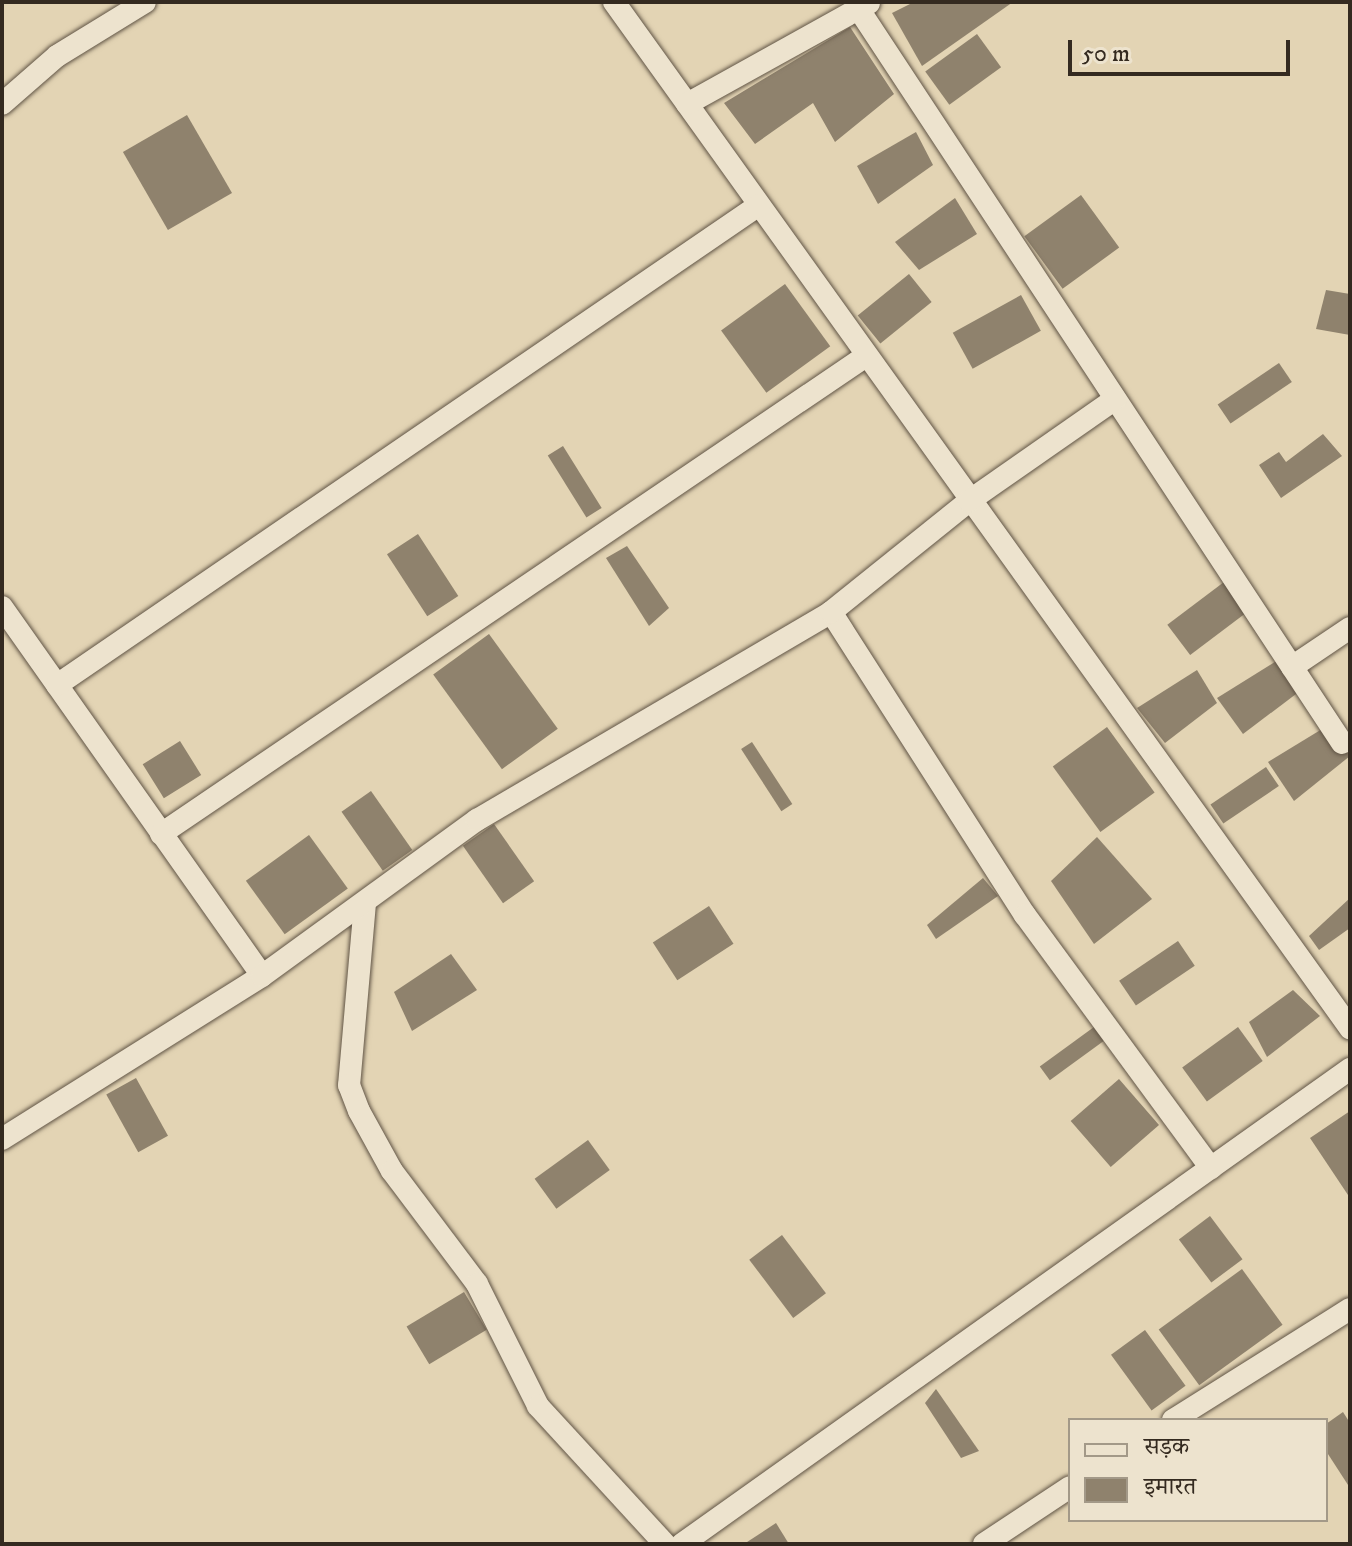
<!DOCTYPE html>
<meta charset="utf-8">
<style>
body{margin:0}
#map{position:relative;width:1352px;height:1546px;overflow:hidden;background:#e3d4b4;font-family:"IM FELL DW Pica","Noto Serif Devanagari",serif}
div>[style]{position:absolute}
.building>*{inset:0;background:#8f826d;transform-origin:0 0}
.roads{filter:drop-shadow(0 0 2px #605445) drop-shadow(0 0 2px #605445)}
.minor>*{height:22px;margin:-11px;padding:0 11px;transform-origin:11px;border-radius:11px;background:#ede3ce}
span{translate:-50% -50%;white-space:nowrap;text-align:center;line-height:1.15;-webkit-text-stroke:7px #ede3ce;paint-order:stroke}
.frame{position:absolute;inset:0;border:4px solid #342a20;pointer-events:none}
.legend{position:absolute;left:1068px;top:1418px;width:260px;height:104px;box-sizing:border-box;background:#ede3ce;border:2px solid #a39988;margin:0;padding:10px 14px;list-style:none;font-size:24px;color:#342a20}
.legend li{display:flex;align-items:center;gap:16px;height:40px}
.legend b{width:40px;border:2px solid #a39988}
.scale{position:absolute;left:1068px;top:40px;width:222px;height:36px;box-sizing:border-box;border:4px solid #342a20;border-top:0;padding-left:10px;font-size:24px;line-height:28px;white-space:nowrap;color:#342a20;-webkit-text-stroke:6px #ede3ce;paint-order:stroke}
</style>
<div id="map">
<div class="building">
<div style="clip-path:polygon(914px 2px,1013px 2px,922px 66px,892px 13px)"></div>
<div style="clip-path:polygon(850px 27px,894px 94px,835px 142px,813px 103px,755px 144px,724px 103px)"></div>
<div style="left:977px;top:34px;width:41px;height:64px;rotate:54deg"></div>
<div style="left:187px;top:115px;width:90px;height:74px;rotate:60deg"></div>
<div style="clip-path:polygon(916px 132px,933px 165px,878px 204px,857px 166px)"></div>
<div style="left:1081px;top:195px;width:65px;height:70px;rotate:54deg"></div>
<div style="clip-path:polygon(955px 198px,977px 234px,919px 270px,895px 242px)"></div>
<div style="left:909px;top:274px;width:36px;height:66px;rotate:51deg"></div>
<div style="left:785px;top:284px;width:77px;height:79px;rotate:54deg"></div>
<div style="clip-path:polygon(1326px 290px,1350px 294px,1350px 335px,1316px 329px)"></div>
<div style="left:1021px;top:295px;width:41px;height:78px;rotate:61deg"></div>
<div style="left:1279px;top:363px;width:23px;height:74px;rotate:56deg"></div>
<div style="clip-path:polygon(1323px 434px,1342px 456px,1281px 498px,1259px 465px,1279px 452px,1286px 462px)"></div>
<div style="left:563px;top:446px;width:73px;height:18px;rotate:58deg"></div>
<div style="left:418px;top:534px;width:74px;height:37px;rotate:57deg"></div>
<div style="clip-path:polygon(627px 546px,669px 608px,649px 626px,606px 558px)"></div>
<div style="left:1224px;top:582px;width:38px;height:71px;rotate:53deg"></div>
<div style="left:489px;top:634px;width:117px;height:69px;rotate:54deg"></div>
<div style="clip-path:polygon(1278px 660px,1300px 691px,1243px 734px,1217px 698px)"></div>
<div style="clip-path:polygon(1197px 670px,1217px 703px,1165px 743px,1137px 708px)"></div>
<div style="clip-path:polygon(1327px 726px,1350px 756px,1294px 801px,1268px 762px)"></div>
<div style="left:1107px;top:727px;width:81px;height:67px;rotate:54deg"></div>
<div style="left:180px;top:741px;width:40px;height:44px;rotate:58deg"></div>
<div style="left:752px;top:742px;width:74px;height:13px;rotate:57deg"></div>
<div style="left:1266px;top:767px;width:23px;height:67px;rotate:56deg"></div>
<div style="left:371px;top:791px;width:72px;height:36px;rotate:55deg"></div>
<div style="left:494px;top:824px;width:70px;height:38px;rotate:55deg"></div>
<div style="left:309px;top:835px;width:66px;height:78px;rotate:54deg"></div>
<div style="clip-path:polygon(1097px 837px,1152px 899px,1094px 944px,1051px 881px)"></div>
<div style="clip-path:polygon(983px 878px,998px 896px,936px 939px,927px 925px)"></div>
<div style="clip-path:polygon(1350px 898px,1350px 928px,1319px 950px,1309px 936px)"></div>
<div style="left:709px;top:906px;width:45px;height:67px;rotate:57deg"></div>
<div style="left:1178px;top:941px;width:30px;height:71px;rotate:56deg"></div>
<div style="clip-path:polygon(451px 954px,477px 990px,412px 1031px,394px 992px)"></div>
<div style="clip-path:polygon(1293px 990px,1320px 1016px,1267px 1057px,1249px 1022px)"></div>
<div style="left:1094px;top:1027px;width:17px;height:67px;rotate:54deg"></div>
<div style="left:1238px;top:1027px;width:42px;height:69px;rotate:54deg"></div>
<div style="left:136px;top:1078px;width:66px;height:34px;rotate:61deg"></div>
<div style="left:1119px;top:1079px;width:61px;height:64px;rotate:49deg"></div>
<div style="clip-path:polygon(1350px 1111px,1350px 1198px,1310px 1138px)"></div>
<div style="left:588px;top:1140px;width:37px;height:66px;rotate:54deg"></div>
<div style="left:1210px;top:1216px;width:54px;height:39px;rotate:53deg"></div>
<div style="left:782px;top:1235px;width:73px;height:41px;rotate:53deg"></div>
<div style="left:1242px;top:1269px;width:69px;height:103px;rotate:54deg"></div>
<div style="left:464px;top:1292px;width:44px;height:67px;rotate:59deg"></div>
<div style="left:1145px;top:1330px;width:69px;height:42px;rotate:54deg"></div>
<div style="clip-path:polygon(936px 1389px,979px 1451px,961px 1458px,925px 1403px)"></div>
<div style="clip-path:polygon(1343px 1412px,1350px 1423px,1350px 1488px,1326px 1451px,1326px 1424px)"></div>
<div style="clip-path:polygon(776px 1523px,789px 1544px,744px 1544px)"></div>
</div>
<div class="roads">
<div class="minor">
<div style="left:614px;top:2px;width:1263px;rotate:54.35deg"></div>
<div style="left:858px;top:8px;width:880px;rotate:56.63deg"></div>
<div style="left:2px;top:104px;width:73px;rotate:-41.1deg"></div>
<div style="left:57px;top:56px;width:103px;rotate:-31.5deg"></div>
<div style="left:687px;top:104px;width:208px;rotate:-29deg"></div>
<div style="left:2px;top:607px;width:451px;rotate:54.8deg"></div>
<div style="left:831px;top:612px;width:360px;rotate:57.4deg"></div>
<div style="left:1025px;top:915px;width:314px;rotate:53.7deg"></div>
<div style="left:1292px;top:667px;width:70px;rotate:-33.9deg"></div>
<div style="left:57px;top:685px;width:850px;rotate:-34.36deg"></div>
<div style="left:161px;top:834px;width:852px;rotate:-34.14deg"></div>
<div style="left:365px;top:903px;width:183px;rotate:95deg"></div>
<div style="left:349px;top:1085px;width:28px;rotate:69deg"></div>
<div style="left:359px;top:1111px;width:68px;rotate:61.2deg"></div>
<div style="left:392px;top:1171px;width:141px;rotate:53deg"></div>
<div style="left:477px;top:1284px;width:136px;rotate:63.4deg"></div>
<div style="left:538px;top:1406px;width:188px;rotate:47.4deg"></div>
<div style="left:2px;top:1139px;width:307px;rotate:-32.1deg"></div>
<div style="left:262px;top:976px;width:266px;rotate:-36deg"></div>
<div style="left:477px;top:820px;width:411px;rotate:-30.4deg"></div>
<div style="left:831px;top:612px;width:177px;rotate:-38.8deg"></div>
<div style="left:969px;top:501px;width:178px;rotate:-34.9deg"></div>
<div style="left:1173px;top:1420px;width:209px;rotate:-32.1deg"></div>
<div style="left:682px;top:1544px;width:820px;rotate:-35.42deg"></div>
<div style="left:984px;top:1544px;width:103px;rotate:-33.5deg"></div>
</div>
</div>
<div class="frame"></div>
<ul class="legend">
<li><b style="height:10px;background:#ede3ce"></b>सड़क</li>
<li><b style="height:22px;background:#8f826d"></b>इमारत</li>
</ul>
<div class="scale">50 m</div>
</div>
